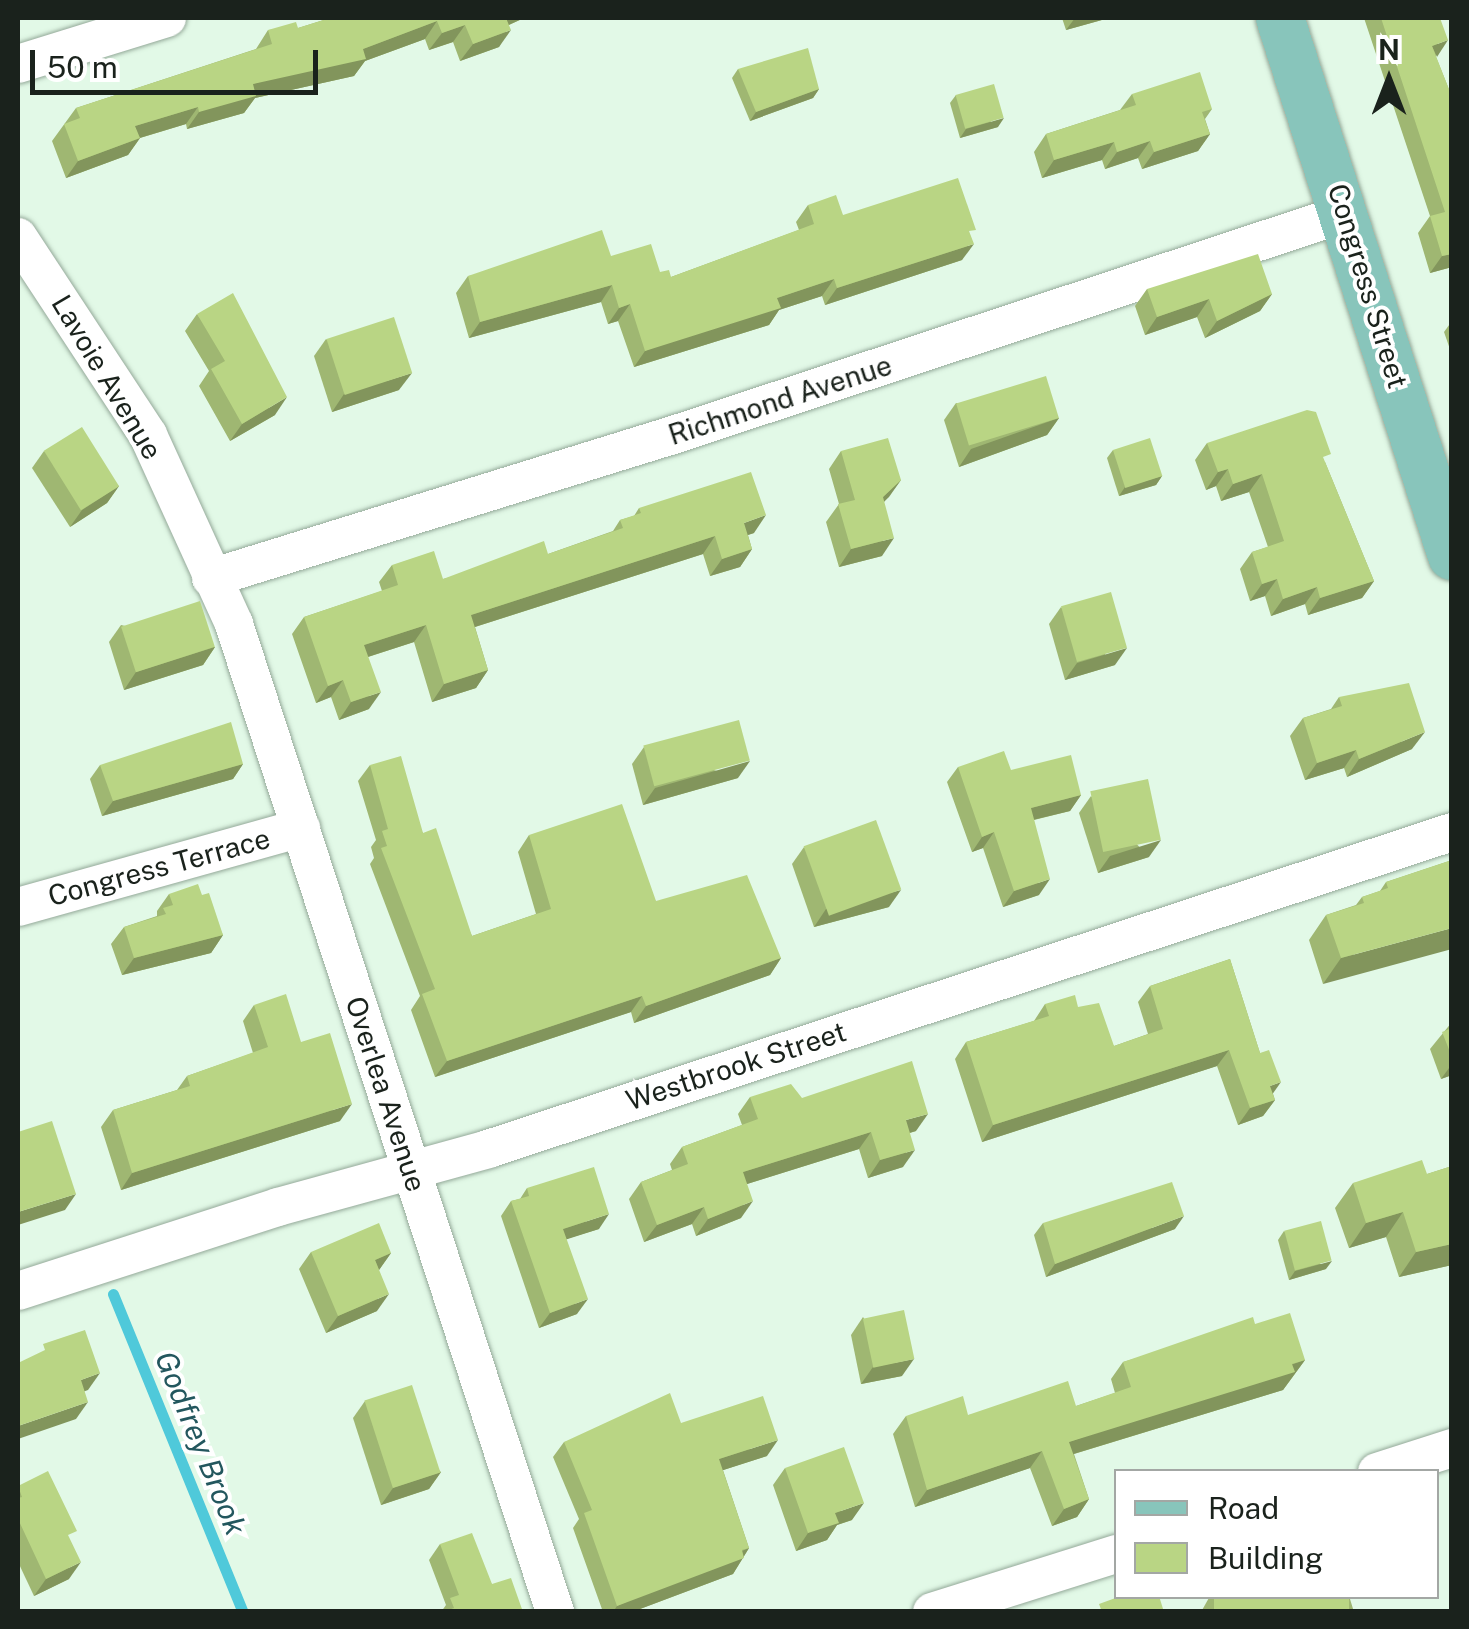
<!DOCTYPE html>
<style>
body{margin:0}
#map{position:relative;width:1469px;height:1629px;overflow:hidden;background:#e2f9e7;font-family:"Public Sans",sans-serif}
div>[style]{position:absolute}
.stream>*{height:11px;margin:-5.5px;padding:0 5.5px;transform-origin:5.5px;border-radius:5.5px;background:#4fc9da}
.roads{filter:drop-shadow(0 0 2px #94a999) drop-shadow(0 0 2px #94a999)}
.minor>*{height:38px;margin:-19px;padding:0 19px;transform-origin:19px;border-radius:19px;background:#fff}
.major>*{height:48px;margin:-24px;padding:0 24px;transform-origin:24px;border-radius:24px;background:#88c5bb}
.wall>*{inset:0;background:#9fb772}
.shaded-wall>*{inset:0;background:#82955c}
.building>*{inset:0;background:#b9d584;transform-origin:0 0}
span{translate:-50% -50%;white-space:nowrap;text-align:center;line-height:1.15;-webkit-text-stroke:8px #fff;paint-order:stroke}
.street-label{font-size:28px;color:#1a221c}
.water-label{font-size:30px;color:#23575e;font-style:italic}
.frame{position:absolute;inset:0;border:20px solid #1a221c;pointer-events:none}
.legend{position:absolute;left:1114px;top:1469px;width:325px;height:130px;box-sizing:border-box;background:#fff;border:2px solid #a3a7a4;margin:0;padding:12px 18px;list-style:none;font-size:30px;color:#1a221c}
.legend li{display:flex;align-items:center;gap:20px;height:50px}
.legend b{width:50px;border:2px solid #a3a7a4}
.north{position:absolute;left:1339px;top:30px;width:100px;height:100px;-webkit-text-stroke:8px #fff;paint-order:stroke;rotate:0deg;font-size:28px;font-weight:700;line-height:40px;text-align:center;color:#1a221c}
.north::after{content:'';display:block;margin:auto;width:35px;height:45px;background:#1a221c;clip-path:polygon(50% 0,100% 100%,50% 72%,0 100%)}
.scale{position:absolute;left:30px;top:50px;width:288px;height:45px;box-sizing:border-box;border:5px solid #1a221c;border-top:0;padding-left:12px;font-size:30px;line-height:35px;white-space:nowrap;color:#1a221c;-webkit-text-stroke:8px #fff;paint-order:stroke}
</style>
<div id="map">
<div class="stream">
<div style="left:113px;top:1294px;width:344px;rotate:67.8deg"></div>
</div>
<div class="roads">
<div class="minor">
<div style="left:18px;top:64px;width:156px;rotate:-17.2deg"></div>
<div style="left:18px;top:237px;width:237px;rotate:56.7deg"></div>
<div style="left:148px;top:435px;width:208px;rotate:65.5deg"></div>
<div style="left:234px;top:624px;width:1039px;rotate:72deg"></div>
<div style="left:211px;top:578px;width:480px;rotate:-17.2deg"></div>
<div style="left:670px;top:436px;width:712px;rotate:-18.26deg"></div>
<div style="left:18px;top:907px;width:294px;rotate:-15.6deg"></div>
<div style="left:18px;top:1291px;width:273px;rotate:-17.9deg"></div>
<div style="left:278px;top:1207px;width:218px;rotate:-15.4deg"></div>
<div style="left:488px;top:1149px;width:1015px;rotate:-18.2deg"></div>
<div style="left:1377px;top:1472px;width:79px;rotate:-17.7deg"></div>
<div style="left:932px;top:1612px;width:193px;rotate:-17.5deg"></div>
</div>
<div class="major">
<div style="left:1280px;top:18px;width:565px;rotate:72.27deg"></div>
</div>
</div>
<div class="wall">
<div style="clip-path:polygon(330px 18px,524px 18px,509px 25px,499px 47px,460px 61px,453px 42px,429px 50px,425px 39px,365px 61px,354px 76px,255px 98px,244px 113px,187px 129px,186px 124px,140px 138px,128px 155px,66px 178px,52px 141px,76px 108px,256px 49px,268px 30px,298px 28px)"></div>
<div style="clip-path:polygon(1062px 18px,1109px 18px,1066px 30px)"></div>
<div style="clip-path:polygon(1364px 18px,1440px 18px,1436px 57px,1452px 97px,1452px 267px,1430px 273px,1418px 233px,1430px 216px)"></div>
<div style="clip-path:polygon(738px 69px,819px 89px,813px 98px,750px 121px,732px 78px)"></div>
<div style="clip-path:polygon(1132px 94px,1212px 109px,1205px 119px,1210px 134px,1198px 151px,1142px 169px,1138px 158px,1105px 169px,1102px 160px,1042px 178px,1034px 152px,1046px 134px,1120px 110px)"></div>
<div style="clip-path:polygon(956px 95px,998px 127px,960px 138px,950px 103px)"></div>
<div style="clip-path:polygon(808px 205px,843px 215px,971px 236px,962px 260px,825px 305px,822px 296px,779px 310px,769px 325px,634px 367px,618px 321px,608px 324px,601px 302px,469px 338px,456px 293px,468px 276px,611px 256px,671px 277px,799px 230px,796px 222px)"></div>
<div style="clip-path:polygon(1147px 289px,1272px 294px,1260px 311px,1205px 338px,1197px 317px,1145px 335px,1135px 306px)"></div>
<div style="clip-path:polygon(197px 314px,275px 415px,230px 441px,199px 386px,209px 371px,185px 331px)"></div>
<div style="clip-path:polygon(1452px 321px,1452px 355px,1444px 332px)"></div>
<div style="clip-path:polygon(326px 339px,399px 390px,332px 412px,314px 356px)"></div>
<div style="clip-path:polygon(956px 403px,1059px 418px,1047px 435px,959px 467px,944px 420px)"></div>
<div style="clip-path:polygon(1207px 443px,1325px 462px,1374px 581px,1362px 598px,1308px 615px,1305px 604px,1271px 616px,1265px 596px,1250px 601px,1240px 569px,1252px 552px,1268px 547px,1249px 492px,1221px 501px,1216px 486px,1206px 490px,1195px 460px)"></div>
<div style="clip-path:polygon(1113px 450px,1162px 476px,1156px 485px,1119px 496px,1107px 458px)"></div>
<div style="clip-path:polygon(44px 451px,119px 486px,107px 503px,70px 527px,32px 468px)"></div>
<div style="clip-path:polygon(841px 451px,901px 480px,884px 502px,882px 556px,839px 567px,826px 522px,839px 504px,829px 469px)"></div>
<div style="clip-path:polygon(639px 508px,754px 533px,748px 535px,752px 549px,740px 567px,710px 576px,703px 554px,475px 627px,488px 670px,476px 688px,432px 702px,414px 642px,368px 657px,369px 709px,339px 720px,331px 697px,316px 703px,292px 634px,304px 617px,382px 591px,379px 582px,392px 565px,443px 579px,548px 554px,613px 531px,620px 520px,634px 516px)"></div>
<div style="clip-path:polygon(1061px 607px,1115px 665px,1065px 680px,1049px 624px)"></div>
<div style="clip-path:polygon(121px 625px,215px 647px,203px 665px,124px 690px,109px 642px)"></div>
<div style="clip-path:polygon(1339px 697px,1412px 749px,1347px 777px,1344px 768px,1305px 780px,1290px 736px,1303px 718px,1331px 709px)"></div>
<div style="clip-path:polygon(644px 747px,738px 778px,643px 805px,632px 764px)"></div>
<div style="clip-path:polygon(243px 764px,233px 779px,102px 816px,90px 779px,100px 765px)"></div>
<div style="clip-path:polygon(370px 765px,423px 833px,472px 936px,536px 914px,518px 852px,529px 835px,656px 901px,781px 958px,770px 975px,634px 1023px,631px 1012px,435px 1077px,411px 1010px,420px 996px,370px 864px,374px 858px,371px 847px,376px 840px,358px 781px)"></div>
<div style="clip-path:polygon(958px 767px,1011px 770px,1081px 795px,1070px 811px,1034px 820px,1039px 895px,1003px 907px,983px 848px,972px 852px,947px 782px)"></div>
<div style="clip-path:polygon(1091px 796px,1149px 857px,1098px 873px,1079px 813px)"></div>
<div style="clip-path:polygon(804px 847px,889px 907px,814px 927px,792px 864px)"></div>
<div style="clip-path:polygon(1452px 860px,1323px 984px,1309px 940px,1326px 915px,1356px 905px,1362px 897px,1380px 891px,1386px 882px)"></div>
<div style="clip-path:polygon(169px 894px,202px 895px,223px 935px,211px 953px,122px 975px,111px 944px,124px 927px,157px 916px,157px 911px)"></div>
<div style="clip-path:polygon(1230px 959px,1275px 1100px,1263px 1116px,1238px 1125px,1217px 1066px,982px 1142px,955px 1059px,966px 1042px,1034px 1021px,1045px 1004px,1078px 1007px,1114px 1046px,1148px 1034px,1138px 1002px,1150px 986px)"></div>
<div style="clip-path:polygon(254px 1005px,340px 1121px,121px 1190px,101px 1127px,113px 1110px,177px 1090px,187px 1076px,253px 1053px,243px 1021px)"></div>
<div style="clip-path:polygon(1452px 1022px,1452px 1075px,1441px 1079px,1430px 1049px)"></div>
<div style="clip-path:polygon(750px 1097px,802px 1098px,916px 1131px,910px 1133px,903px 1167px,868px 1178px,859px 1149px,747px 1184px,741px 1218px,696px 1236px,692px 1224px,644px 1242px,629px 1199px,641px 1182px,672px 1170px,670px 1164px,682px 1147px,742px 1125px,738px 1114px)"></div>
<div style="clip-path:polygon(1452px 1166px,1452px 1265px,1399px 1277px,1386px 1237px,1349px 1248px,1335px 1208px,1353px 1183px,1427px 1174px)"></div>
<div style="clip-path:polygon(527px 1188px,599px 1229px,566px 1239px,577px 1314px,539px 1328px,501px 1216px,511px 1201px,520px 1199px)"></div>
<div style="clip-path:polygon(1043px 1223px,1175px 1229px,1046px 1277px,1034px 1235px)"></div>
<div style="clip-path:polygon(1284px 1231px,1326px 1269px,1289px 1280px,1278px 1240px)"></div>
<div style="clip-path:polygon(311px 1252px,391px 1253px,379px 1270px,377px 1311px,326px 1333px,299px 1269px)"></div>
<div style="clip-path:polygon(863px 1317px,902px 1376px,861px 1384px,851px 1335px)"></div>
<div style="clip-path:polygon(1255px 1324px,1305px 1360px,1283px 1390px,1074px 1454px,1089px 1499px,1077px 1517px,1052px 1526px,1030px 1468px,915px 1507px,893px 1434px,906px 1416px,968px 1415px,1076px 1406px,1115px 1393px,1111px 1379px,1123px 1362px)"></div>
<div style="clip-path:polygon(365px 1401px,441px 1472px,429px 1489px,381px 1505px,353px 1418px)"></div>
<div style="clip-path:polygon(681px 1423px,767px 1456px,723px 1470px,749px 1548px,733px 1574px,632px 1612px,603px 1612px,573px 1528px,579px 1519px,553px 1457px,564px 1442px)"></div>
<div style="clip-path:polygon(785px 1468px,852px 1520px,837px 1525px,827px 1540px,796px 1551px,773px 1485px)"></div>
<div style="clip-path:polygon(18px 1486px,70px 1540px,69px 1579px,34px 1596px,18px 1562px)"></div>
<div style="clip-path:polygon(440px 1544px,492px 1584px,523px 1612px,441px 1612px,446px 1605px,429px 1560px)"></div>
<div style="clip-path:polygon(1210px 1596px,1351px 1596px,1350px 1599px,1354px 1612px,1201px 1612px)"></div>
</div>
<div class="shaded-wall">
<div style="clip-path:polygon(504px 18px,524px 18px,493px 32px)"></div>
<div style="clip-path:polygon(1075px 18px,1109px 18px,1066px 30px)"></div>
<div style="clip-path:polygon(437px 21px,425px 39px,365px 61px,354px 76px,255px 98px,244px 113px,187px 129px,199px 112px,253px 84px,363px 49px)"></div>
<div style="clip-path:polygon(465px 25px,453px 42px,429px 50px,442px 33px)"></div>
<div style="clip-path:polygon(511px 30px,499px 47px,460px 61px,473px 44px)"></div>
<div style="clip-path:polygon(1448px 40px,1437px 57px,1432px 46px)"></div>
<div style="clip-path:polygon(819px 89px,813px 98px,750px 121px,756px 112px)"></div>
<div style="clip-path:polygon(198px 107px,186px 124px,123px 143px,135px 126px)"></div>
<div style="clip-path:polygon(1004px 118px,998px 127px,960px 138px,966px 129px)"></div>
<div style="clip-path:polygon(1210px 134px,1198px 151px,1142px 169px,1154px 152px)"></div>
<div style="clip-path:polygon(140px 138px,128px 155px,66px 178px,78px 161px)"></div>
<div style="clip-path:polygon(1150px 141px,1138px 158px,1105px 169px,1117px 152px)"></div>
<div style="clip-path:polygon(1114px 142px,1102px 160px,1042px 178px,1054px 160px)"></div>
<div style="clip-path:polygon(974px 244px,962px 260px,825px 305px,837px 288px)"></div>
<div style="clip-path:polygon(1452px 254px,1452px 267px,1430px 273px,1442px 256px)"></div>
<div style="clip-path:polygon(834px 279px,822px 296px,779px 310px,769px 325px,634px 367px,645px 351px,777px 298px)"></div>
<div style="clip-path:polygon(612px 285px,601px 302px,469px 338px,480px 322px)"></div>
<div style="clip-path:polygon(1272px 294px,1260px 311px,1205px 338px,1217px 321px)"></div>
<div style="clip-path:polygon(1209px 299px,1197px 317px,1145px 335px,1157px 317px)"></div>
<div style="clip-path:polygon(630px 304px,618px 321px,608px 324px,619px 308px)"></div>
<div style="clip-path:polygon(412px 373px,399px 390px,332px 412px,344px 394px)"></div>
<div style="clip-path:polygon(287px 397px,275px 415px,230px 441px,242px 424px)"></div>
<div style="clip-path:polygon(1059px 418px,1047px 435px,959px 467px,971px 449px)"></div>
<div style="clip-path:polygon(1228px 469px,1216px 486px,1206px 490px,1218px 472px)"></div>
<div style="clip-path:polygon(1262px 474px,1249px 492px,1221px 501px,1233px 484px)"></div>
<div style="clip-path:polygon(1162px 476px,1156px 485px,1119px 496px,1125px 487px)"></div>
<div style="clip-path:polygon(901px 480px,889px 497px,870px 515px,883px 497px)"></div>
<div style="clip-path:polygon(119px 486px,107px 503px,70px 527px,82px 510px)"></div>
<div style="clip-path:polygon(766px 515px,754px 533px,732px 540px,744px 523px)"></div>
<div style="clip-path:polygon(715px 536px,703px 554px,459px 632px,471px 615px)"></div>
<div style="clip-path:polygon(894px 538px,882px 556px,839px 567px,851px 549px)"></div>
<div style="clip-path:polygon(752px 549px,740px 567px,710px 576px,722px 559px)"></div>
<div style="clip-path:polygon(1277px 579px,1265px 596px,1250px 601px,1262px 584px)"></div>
<div style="clip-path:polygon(1374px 581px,1362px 598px,1308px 615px,1320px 598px)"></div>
<div style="clip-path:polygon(1317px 587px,1305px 604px,1271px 616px,1283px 599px)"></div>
<div style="clip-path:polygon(426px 625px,414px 642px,352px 662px,364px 645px)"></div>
<div style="clip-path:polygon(215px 647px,203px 665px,124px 690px,136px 672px)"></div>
<div style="clip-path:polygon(1127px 648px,1115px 665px,1065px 680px,1077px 663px)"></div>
<div style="clip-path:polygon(488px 670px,476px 688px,432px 702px,444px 684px)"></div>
<div style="clip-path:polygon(343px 680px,331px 697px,316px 703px,328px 686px)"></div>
<div style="clip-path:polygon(381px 692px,369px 709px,339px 720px,351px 702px)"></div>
<div style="clip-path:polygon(1425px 732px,1412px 749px,1347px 777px,1359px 759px)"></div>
<div style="clip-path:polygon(1356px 750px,1344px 768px,1305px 780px,1317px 763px)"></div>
<div style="clip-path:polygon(750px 761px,738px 778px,643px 805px,655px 788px)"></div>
<div style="clip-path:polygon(243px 764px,233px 779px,102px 816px,113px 801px)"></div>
<div style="clip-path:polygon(1081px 795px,1070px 811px,1020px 823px,1031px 808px)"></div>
<div style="clip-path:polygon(994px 832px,983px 848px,972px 852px,982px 837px)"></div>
<div style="clip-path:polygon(1161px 840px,1149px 857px,1098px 873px,1110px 856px)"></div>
<div style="clip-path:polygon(1050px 879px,1039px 895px,1003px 907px,1014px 891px)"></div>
<div style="clip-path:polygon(901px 890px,889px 907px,814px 927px,826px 909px)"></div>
<div style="clip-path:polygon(1452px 928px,1452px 949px,1323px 984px,1341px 958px)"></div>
<div style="clip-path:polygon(223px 935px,211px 953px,122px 975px,134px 958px)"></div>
<div style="clip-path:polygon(781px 958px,770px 975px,634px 1023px,646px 1006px)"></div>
<div style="clip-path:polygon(642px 996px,631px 1012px,435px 1077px,447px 1061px)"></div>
<div style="clip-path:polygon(1229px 1050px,1217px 1066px,982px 1142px,993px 1125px)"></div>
<div style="clip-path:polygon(1452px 1064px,1452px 1075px,1441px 1079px)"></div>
<div style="clip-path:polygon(1281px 1082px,1269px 1099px,1270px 1086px)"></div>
<div style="clip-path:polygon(1275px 1100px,1263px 1116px,1238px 1125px,1250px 1108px)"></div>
<div style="clip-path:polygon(352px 1104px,340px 1121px,121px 1190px,132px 1173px)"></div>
<div style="clip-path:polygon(928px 1114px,916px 1131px,894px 1137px,906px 1120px)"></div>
<div style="clip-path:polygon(871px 1132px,859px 1149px,731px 1189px,743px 1172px)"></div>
<div style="clip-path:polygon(915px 1150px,903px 1167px,868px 1178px,880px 1160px)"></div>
<div style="clip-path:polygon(76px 1194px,65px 1210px,18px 1225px,18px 1212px)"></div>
<div style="clip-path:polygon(753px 1201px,741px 1218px,696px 1236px,708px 1219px)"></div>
<div style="clip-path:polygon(704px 1207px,692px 1224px,644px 1242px,657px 1225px)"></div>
<div style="clip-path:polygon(1403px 1212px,1386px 1237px,1349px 1248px,1366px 1223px)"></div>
<div style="clip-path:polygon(609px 1214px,599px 1229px,552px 1244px,563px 1229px)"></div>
<div style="clip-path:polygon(1184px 1216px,1175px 1229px,1046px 1277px,1055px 1264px)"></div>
<div style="clip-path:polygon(1452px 1244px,1452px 1265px,1399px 1277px,1416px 1252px)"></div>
<div style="clip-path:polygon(391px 1253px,379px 1270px,375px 1260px)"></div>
<div style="clip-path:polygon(1332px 1261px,1326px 1269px,1289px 1280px,1295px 1271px)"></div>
<div style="clip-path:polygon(389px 1294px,377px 1311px,326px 1333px,338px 1316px)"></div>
<div style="clip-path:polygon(588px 1299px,577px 1314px,539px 1328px,550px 1313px)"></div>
<div style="clip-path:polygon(914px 1359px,902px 1376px,861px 1384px,873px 1367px)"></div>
<div style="clip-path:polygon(1305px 1360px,1283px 1390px,1057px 1459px,1069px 1442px)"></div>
<div style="clip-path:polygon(100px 1373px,88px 1390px,69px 1397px,81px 1380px)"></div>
<div style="clip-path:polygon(88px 1402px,76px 1419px,18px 1439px,18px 1426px)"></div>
<div style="clip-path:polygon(778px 1440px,767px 1456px,708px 1475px,719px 1459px)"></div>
<div style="clip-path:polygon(1042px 1451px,1030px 1468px,915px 1507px,927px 1490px)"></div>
<div style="clip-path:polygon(441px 1472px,429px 1489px,381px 1505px,393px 1488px)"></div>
<div style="clip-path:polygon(1089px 1499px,1077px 1517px,1052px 1526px,1064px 1509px)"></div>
<div style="clip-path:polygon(864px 1503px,852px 1520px,837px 1525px,827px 1540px,796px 1551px,808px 1533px,835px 1513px)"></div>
<div style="clip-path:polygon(749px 1548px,733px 1574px,632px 1612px,613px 1612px,617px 1606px)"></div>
<div style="clip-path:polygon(81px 1562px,69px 1579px,34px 1596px,46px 1579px)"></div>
</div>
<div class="building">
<div style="clip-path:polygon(330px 18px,506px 18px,511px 30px,473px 44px,465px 25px,442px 33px,437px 21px,363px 49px,366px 59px,253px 84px,256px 96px,199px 112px,198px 107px,135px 126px,140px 138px,78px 161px,64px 124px,80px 118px,76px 108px,272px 44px,268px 30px,296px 22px,298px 28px)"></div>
<div style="clip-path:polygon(1381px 18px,1440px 18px,1448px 40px,1432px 46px,1452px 97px,1452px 254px,1442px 256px,1430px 216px,1445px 212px)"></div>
<div style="clip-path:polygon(808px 48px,819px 89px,756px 112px,738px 69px)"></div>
<div style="clip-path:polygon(1200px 72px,1212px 109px,1202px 112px,1210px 134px,1154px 152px,1150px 141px,1117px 152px,1114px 142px,1054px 160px,1046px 134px,1136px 105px,1132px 94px)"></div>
<div style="left:994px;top:84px;width:35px;height:40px;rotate:74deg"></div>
<div style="clip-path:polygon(958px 178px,976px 230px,969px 231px,974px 244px,837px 288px,834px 279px,777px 298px,781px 308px,645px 351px,630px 304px,619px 308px,612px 285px,480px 322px,468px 276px,602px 230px,611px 256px,651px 244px,660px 272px,669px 270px,671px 277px,814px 224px,808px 205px,836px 195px,843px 215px)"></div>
<div style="clip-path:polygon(1258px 254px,1272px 294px,1217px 321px,1209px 299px,1157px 317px,1147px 289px)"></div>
<div style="clip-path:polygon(233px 293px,287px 397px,242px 424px,211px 369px,225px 361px,197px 314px)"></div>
<div style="left:394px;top:317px;width:59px;height:71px;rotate:72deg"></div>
<div style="left:1046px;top:376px;width:44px;height:94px;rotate:73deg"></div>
<div style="clip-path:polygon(1307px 410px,1316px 412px,1331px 454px,1323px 457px,1374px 581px,1320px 598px,1317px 587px,1283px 599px,1277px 579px,1262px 584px,1252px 552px,1284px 541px,1262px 474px,1233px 484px,1228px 469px,1218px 472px,1207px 443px)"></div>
<div style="left:82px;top:427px;width:70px;height:45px;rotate:58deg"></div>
<div style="clip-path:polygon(888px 438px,901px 480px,883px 497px,894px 538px,851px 549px,838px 504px,855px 500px,841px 451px)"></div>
<div style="left:1150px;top:438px;width:40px;height:39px;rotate:72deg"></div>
<div style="clip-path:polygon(751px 472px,766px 515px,744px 523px,752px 549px,722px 559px,715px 536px,471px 615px,488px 670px,444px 684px,426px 625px,364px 645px,381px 692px,351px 702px,343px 680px,328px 686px,304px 617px,398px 585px,392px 565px,434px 551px,443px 579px,544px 541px,548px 554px,623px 528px,620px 520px,641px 513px,639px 508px)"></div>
<div style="left:1111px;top:592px;width:58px;height:52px;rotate:74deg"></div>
<div style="left:200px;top:601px;width:48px;height:83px;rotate:72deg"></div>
<div style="clip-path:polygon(1409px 683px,1425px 732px,1359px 759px,1356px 750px,1317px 763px,1303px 718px,1342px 706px,1339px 697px)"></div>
<div style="left:739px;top:720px;width:42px;height:99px;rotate:75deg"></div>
<div style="clip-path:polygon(231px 722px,243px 764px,113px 801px,100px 765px)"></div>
<div style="clip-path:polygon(1004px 751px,1011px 770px,1071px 755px,1081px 795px,1031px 808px,1050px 879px,1014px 891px,994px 832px,982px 837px,958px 767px)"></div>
<div style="clip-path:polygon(401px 756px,423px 833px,436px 828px,472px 936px,551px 909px,529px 835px,622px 804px,656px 901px,747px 875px,781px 958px,646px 1006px,642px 996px,447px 1061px,422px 994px,435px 989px,381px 848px,387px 846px,382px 831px,388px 829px,370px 765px)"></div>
<div style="left:1148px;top:779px;width:62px;height:59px;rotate:78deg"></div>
<div style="left:876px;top:820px;width:74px;height:77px;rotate:70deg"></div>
<div style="clip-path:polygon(1452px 860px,1452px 928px,1341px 958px,1326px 915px,1364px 903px,1362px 897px,1388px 888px,1386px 882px)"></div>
<div style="clip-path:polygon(198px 884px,202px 895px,209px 893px,223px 935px,134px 958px,124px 927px,166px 914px,163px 908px,173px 905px,169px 894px)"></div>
<div style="clip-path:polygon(1230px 959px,1260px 1053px,1269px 1050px,1281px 1082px,1270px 1086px,1275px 1100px,1250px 1108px,1229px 1050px,993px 1125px,966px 1042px,1049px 1016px,1045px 1004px,1075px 995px,1078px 1007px,1099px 1003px,1114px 1046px,1163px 1029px,1150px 986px)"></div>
<div style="clip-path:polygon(286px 994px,301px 1042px,330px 1033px,352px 1104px,132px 1173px,113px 1110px,190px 1086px,187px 1076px,268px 1047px,254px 1005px)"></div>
<div style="clip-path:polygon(1452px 1028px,1452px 1057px,1442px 1032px)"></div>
<div style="clip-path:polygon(912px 1061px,928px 1114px,906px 1120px,915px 1150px,880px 1160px,871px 1132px,743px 1172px,753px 1201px,708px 1219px,704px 1207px,657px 1225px,641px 1182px,688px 1164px,682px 1147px,758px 1119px,750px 1097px,791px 1084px,802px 1098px)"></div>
<div style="clip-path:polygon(52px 1121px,76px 1194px,18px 1212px,18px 1132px)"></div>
<div style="clip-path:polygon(1422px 1160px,1427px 1174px,1452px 1166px,1452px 1244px,1416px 1252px,1403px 1212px,1366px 1223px,1353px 1183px)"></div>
<div style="clip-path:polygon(594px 1167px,609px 1214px,563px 1229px,588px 1299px,550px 1313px,511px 1201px,529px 1196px,527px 1188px)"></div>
<div style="clip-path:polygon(1172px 1182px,1184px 1216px,1055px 1264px,1043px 1223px)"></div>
<div style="left:1321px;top:1221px;width:41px;height:38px;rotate:75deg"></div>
<div style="clip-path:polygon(379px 1223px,391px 1253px,375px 1260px,389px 1294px,338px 1316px,311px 1252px)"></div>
<div style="left:904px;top:1310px;width:50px;height:42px;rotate:78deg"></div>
<div style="clip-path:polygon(1290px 1313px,1305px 1360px,1292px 1364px,1295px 1372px,1069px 1442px,1089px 1499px,1064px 1509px,1042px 1451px,927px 1490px,906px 1416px,963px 1396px,968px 1415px,1068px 1381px,1076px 1406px,1131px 1387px,1123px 1362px,1253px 1317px,1255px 1324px)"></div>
<div style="clip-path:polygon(85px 1330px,100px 1373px,81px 1380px,88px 1402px,18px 1426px,18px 1363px,45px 1350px,43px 1344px)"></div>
<div style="left:412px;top:1385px;width:92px;height:50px;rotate:72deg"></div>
<div style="clip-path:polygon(670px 1393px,681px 1423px,763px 1396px,778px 1440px,719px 1459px,749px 1548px,742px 1550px,744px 1558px,617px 1606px,584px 1513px,592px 1510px,564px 1442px)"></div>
<div style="clip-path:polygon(844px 1447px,864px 1503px,835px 1513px,839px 1523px,808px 1533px,785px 1468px)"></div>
<div style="clip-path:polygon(48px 1471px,77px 1531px,68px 1535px,81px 1562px,46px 1579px,18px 1519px,18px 1498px,22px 1497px,18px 1486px)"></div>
<div style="clip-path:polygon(472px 1533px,492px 1584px,511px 1578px,523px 1612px,443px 1612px,454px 1608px,450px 1598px,459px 1595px,440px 1544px)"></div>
<div style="clip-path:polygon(1121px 1596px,1159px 1596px,1164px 1612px,1102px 1612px,1099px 1604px)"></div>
<div style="left:1214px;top:1596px;width:135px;height:16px"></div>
</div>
<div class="street-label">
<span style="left:1368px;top:286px;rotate:73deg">Congress Street</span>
<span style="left:107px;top:377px;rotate:59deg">Lavoie Avenue</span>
<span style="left:780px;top:400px;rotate:-18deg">Richmond Avenue</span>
<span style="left:159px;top:867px;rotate:-15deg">Congress Terrace</span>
<span style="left:736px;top:1066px;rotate:-18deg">Westbrook Street</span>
<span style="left:386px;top:1094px;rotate:72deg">Overlea Avenue</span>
</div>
<div class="water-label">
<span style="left:201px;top:1443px;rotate:68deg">Godfrey Brook</span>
</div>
<div class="frame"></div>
<ul class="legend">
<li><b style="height:12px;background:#88c5bb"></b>Road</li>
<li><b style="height:28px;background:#b9d584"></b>Building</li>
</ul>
<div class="north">N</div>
<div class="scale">50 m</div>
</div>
